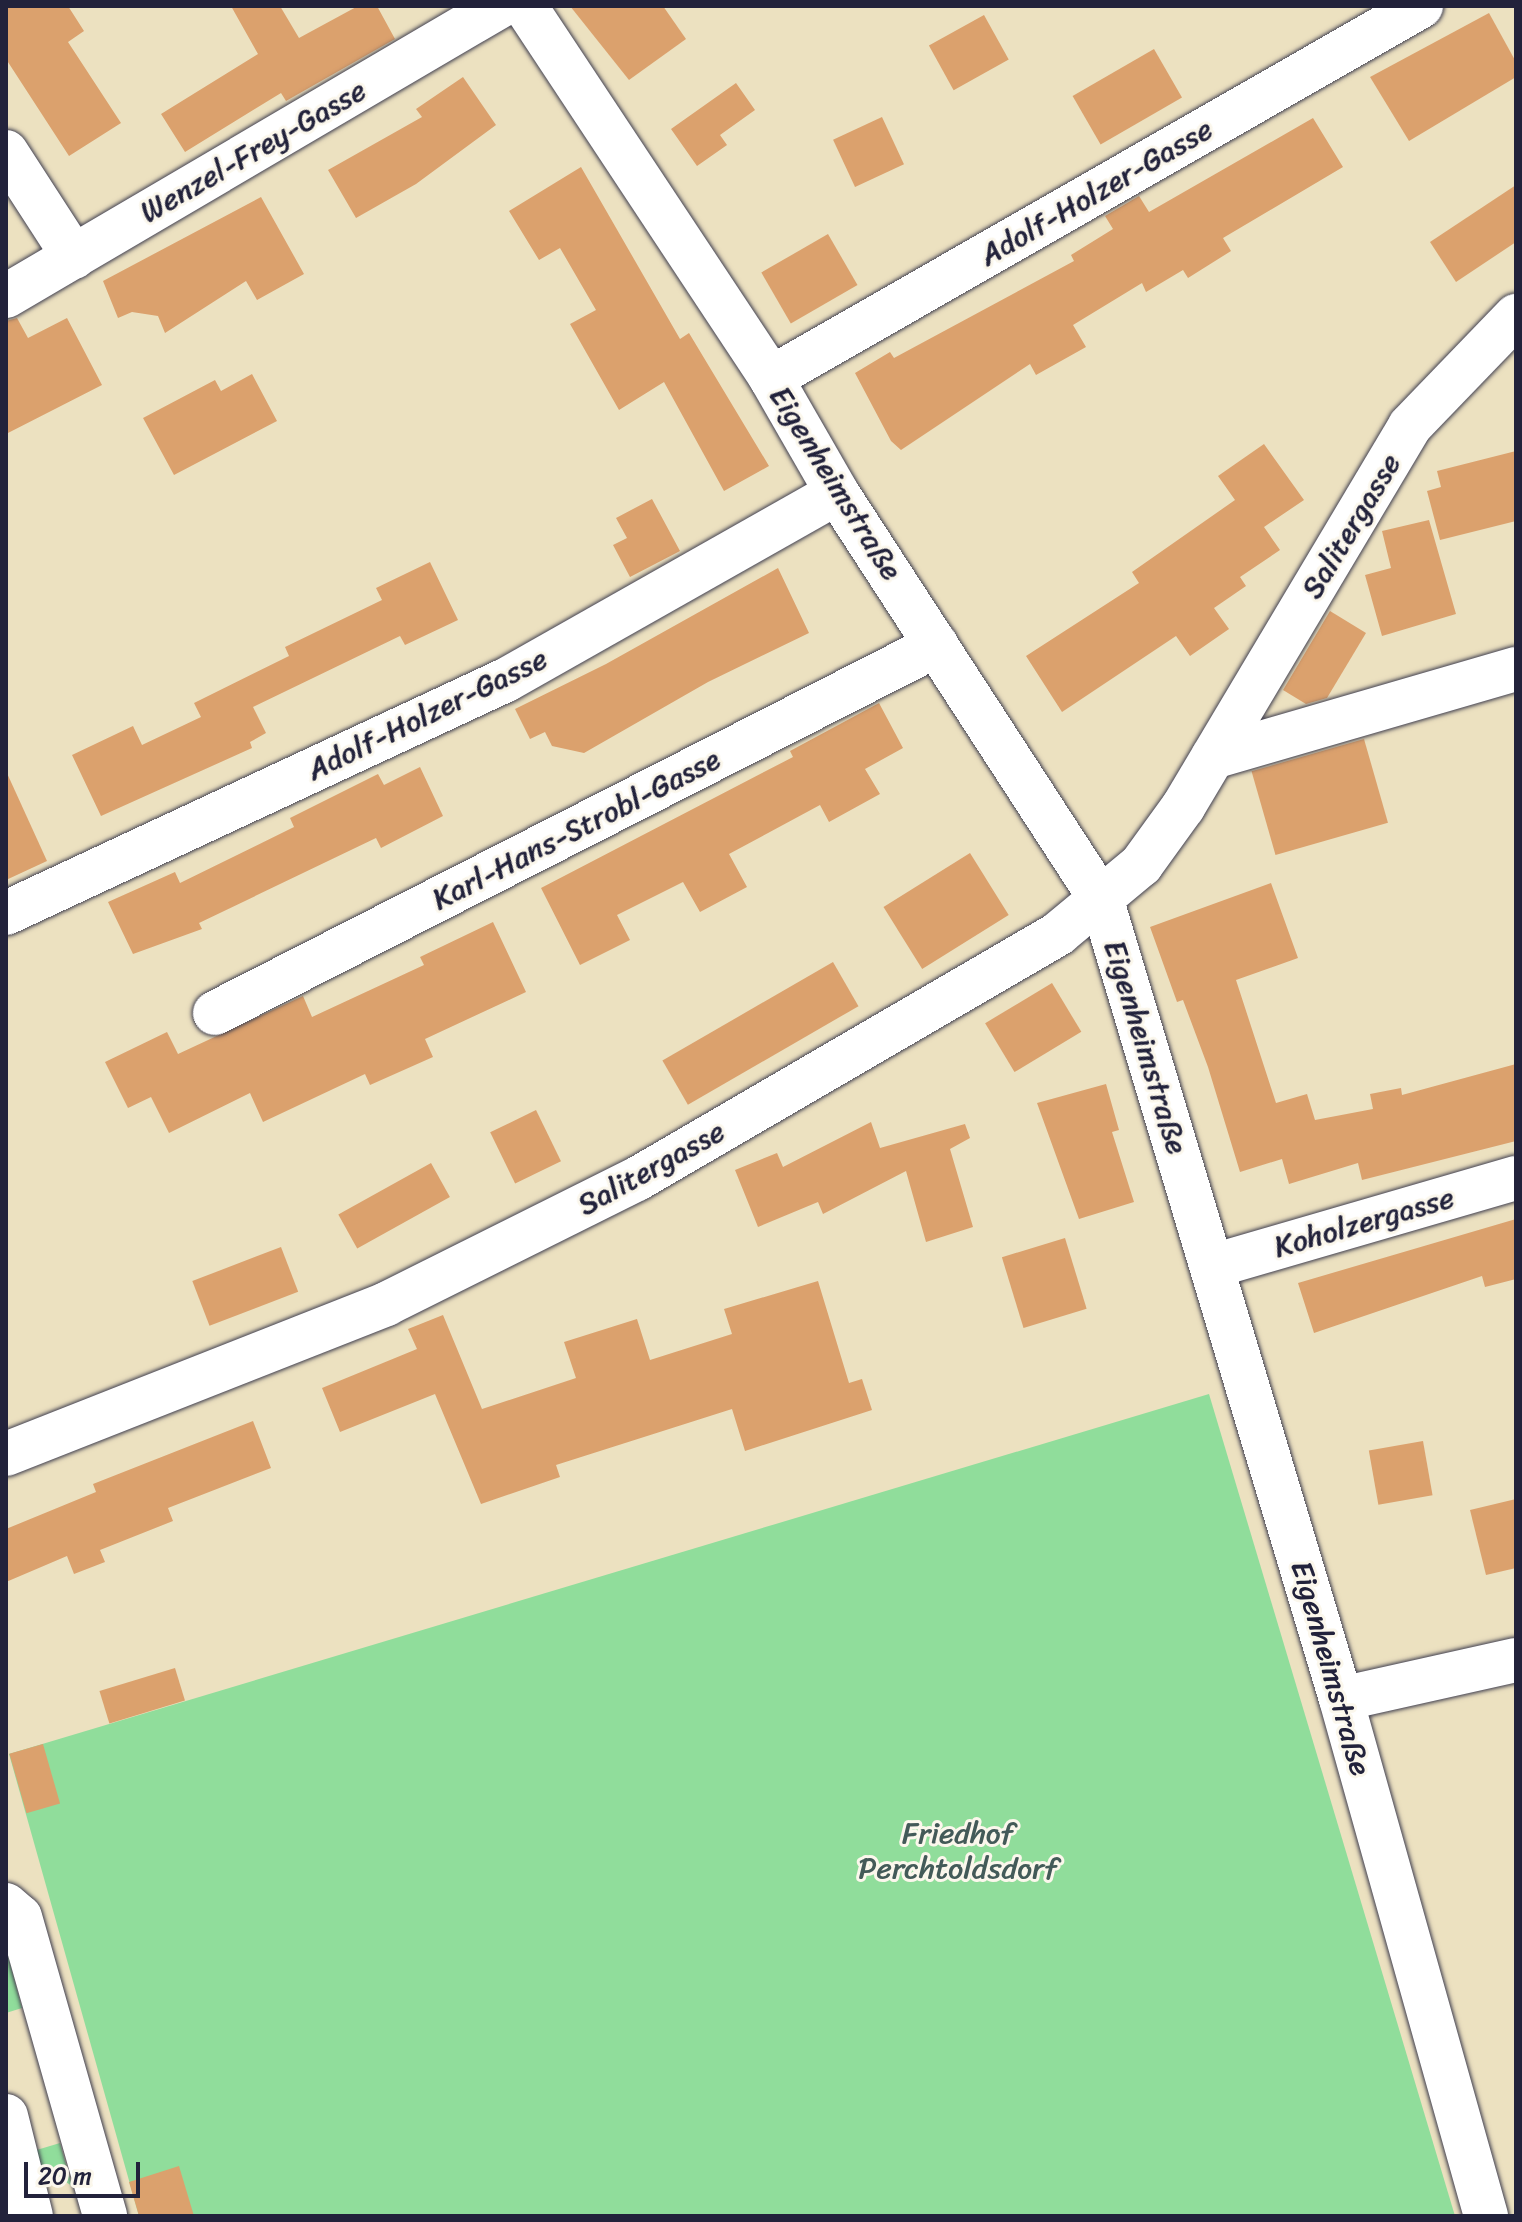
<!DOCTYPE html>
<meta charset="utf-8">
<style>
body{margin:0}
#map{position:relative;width:1522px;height:2222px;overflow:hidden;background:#ece1c0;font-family:Sriracha,sans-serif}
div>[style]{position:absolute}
.green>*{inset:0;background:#90dd9b}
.building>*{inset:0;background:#dba16d;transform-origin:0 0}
.roads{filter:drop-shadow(0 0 2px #403f4f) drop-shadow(0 0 2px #403f4f)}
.minor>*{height:44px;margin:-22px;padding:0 22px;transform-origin:22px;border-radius:22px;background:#fff}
span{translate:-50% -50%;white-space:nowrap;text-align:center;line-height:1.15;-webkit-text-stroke:6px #fbf7ec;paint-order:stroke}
.street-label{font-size:30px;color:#22223b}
.park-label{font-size:30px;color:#435a58}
.frame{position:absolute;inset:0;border:8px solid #22223b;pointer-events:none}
.scale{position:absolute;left:24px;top:2162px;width:116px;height:36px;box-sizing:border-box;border:4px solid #22223b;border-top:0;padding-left:10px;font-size:24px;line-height:28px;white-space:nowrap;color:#22223b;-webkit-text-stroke:6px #fbf7ec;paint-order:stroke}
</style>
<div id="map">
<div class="green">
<div style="clip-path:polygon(1209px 1394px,1455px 2216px,139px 2216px,9px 1754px)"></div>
<div style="clip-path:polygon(6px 1949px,22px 2008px,6px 2013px)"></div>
<div style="clip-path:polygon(60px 2143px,72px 2186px,29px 2158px,30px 2152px)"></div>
</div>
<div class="building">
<div style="clip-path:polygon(6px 6px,68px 6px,84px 31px,68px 42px,121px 123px,69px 156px,6px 59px)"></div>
<div style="clip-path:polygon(231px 6px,280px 6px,299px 38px,358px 6px,377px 6px,395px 39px,286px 101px,281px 93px,185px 152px,161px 114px,258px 54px)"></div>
<div style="clip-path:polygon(570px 6px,663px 6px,686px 39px,629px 80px)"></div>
<div style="clip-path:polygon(1489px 13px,1516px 62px,1516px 77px,1409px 141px,1370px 77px)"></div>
<div style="left:984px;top:15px;width:51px;height:63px;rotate:61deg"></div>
<div style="left:1154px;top:49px;width:56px;height:94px;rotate:60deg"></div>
<div style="clip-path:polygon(463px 77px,496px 125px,416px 184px,356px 218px,328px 170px,422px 117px,416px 109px)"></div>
<div style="clip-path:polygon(736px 83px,755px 110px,720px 135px,727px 145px,697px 166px,671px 129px)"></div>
<div style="left:882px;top:117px;width:52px;height:54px;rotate:65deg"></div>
<div style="clip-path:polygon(1313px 118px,1343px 167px,1223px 238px,1231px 251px,1188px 278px,1183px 270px,1146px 292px,1142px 283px,1073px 325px,1086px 347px,1036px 375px,1030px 364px,901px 450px,891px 441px,855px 373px,890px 352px,894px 358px,1074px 261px,1071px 255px,1113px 229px,1105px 216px,1139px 196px,1149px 212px)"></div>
<div style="clip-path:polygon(581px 167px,680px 339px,689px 333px,769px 466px,724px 491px,664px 382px,619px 410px,570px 324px,596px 310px,560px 248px,539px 260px,509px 211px)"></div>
<div style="clip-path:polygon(1516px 185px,1516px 242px,1456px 282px,1430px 242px)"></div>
<div style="clip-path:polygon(261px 197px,304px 274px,257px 300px,246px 281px,165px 333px,158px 316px,132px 312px,118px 318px,103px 281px)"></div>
<div style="left:828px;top:234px;width:59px;height:77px;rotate:60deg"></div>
<div style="clip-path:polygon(17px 318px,28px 338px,67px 318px,102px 385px,6px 434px,6px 321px)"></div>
<div style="clip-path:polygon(252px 374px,277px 421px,174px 475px,143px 418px,215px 380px,221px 391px)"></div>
<div style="clip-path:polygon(1264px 444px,1304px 500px,1264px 527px,1280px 550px,1240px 577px,1246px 586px,1214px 608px,1229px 629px,1190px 656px,1176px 636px,1062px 712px,1026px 656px,1139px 583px,1132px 572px,1235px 500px,1218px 476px)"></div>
<div style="clip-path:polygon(1516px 451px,1516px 521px,1440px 540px,1427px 491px,1441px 487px,1437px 471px)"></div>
<div style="clip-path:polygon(652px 499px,680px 551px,630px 577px,613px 545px,627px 538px,616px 518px)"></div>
<div style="clip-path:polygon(1429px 520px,1456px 614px,1382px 636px,1365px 575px,1391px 568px,1382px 531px)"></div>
<div style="clip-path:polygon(430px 562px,458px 620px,405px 645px,400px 636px,253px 707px,266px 733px,250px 742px,252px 748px,101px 816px,72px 755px,133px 726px,142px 745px,201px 717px,194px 703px,289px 656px,285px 647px,382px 600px,376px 588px)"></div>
<div style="clip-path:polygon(778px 568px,809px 633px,708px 682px,584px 753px,552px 746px,545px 732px,530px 739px,515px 709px,606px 664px)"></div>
<div style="clip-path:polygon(1330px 611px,1366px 633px,1327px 698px,1306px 704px,1283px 690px)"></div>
<div style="clip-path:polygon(879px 703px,903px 748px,865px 769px,880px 794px,829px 822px,820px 805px,729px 854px,747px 887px,700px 912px,683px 882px,617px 915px,630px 940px,580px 965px,541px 888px,793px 757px,790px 751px)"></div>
<div style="left:1364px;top:739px;width:87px;height:117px;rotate:74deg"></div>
<div style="clip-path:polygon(420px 767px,443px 816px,381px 848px,376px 838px,199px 923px,202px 929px,133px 954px,108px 902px,175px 872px,180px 883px,294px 827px,290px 818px,378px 774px,384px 785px)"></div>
<div style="clip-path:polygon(6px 771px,47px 861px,6px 880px)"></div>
<div style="left:970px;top:853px;width:73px;height:102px;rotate:58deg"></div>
<div style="clip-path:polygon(1271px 883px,1298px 958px,1236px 980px,1276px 1103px,1307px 1094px,1315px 1120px,1373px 1109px,1370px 1094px,1401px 1088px,1402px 1095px,1516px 1064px,1516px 1141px,1362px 1180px,1358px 1163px,1289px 1184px,1282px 1159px,1240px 1172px,1208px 1067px,1183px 1000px,1177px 1002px,1150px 927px)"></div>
<div style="clip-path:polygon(493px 922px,526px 992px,425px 1039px,433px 1057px,370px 1085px,365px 1074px,263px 1122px,250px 1093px,169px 1133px,151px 1097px,128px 1108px,105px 1062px,167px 1032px,178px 1054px,303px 996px,312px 1017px,424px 965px,420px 957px)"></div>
<div style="left:833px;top:962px;width:51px;height:197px;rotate:60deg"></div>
<div style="left:1052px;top:983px;width:57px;height:78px;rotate:59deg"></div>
<div style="clip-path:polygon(1106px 1084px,1119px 1130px,1112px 1132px,1134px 1202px,1079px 1219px,1037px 1103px)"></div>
<div style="left:536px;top:1110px;width:57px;height:51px;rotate:64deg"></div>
<div style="clip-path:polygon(871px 1122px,880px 1148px,965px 1124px,970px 1138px,950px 1149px,973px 1227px,926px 1242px,906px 1171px,823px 1214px,818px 1202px,758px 1227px,735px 1170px,777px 1153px,783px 1167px)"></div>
<div style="left:431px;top:1163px;width:39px;height:106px;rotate:61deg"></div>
<div style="clip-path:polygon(1516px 1219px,1516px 1279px,1485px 1287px,1482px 1276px,1314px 1333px,1298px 1283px)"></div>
<div style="left:1065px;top:1238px;width:74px;height:66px;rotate:73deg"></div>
<div style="left:281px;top:1247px;width:48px;height:95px;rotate:69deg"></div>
<div style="clip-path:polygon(818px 1281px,849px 1383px,862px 1379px,872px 1410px,745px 1451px,732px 1409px,556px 1465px,560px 1477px,481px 1504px,435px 1394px,340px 1432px,322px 1388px,417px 1349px,408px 1329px,443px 1315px,482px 1409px,576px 1378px,564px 1342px,637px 1319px,650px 1360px,732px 1334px,724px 1309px)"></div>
<div style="clip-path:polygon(253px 1421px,271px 1468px,168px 1508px,173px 1521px,100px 1550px,105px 1562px,74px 1574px,67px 1556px,6px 1582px,6px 1529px,96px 1492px,93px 1484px)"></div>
<div style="left:1423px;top:1441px;width:55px;height:55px;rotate:80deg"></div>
<div style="clip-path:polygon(1516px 1499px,1516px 1568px,1486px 1575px,1470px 1510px)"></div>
<div style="left:175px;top:1668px;width:34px;height:79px;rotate:73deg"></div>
<div style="left:43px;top:1744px;width:62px;height:35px;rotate:74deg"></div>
<div style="clip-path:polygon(179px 2166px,194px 2216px,139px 2216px,129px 2182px)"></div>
</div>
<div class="roads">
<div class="minor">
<div style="left:525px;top:6px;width:446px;rotate:56.5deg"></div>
<div style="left:771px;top:378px;width:133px;rotate:60.1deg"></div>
<div style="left:837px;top:493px;width:487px;rotate:57deg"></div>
<div style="left:1102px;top:901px;width:833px;rotate:73.33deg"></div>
<div style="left:1341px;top:1699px;width:537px;rotate:74.33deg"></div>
<div style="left:6px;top:152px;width:125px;rotate:57.1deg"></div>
<div style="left:6px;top:296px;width:573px;rotate:-30.41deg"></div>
<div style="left:771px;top:378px;width:749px;rotate:-29.78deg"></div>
<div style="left:1213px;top:757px;width:316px;rotate:-16.2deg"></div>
<div style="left:6px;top:913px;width:552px;rotate:-24.99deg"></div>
<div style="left:506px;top:680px;width:380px;rotate:-29.5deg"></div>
<div style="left:215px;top:1013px;width:810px;rotate:-27.01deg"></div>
<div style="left:1213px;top:1266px;width:316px;rotate:-16.2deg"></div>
<div style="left:6px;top:1454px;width:409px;rotate:-21.5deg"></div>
<div style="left:386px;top:1304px;width:280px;rotate:-26.5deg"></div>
<div style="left:637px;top:1179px;width:488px;rotate:-30.2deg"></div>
<div style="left:1059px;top:933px;width:107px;rotate:-39.7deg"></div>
<div style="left:1141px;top:865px;width:72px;rotate:-54.1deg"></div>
<div style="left:1183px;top:807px;width:443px;rotate:-59.2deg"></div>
<div style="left:1410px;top:426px;width:153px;rotate:-46.1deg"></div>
<div style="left:1341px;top:1699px;width:179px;rotate:-12.6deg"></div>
<div style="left:6px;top:1905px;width:18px;rotate:41deg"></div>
<div style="left:20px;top:1917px;width:311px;rotate:74.1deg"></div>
<div style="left:6px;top:2116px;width:103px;rotate:76deg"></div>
</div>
</div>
<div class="street-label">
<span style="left:253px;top:151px;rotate:-30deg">Wenzel-Frey-Gasse</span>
<span style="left:1096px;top:192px;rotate:-30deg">Adolf-Holzer-Gasse</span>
<span style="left:836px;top:483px;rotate:58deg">Eigenheimstraße</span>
<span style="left:1351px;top:526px;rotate:-59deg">Salitergasse</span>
<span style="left:427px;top:714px;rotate:-26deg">Adolf-Holzer-Gasse</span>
<span style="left:576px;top:829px;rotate:-27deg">Karl-Hans-Strobl-Gasse</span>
<span style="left:1146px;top:1047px;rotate:73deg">Eigenheimstraße</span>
<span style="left:651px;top:1168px;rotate:-29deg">Salitergasse</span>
<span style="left:1364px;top:1222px;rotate:-16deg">Koholzergasse</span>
<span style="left:1331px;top:1668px;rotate:74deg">Eigenheimstraße</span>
</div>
<div class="park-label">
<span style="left:958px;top:1850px">Friedhof<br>Perchtoldsdorf</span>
</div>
<div class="frame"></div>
<div class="scale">20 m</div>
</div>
